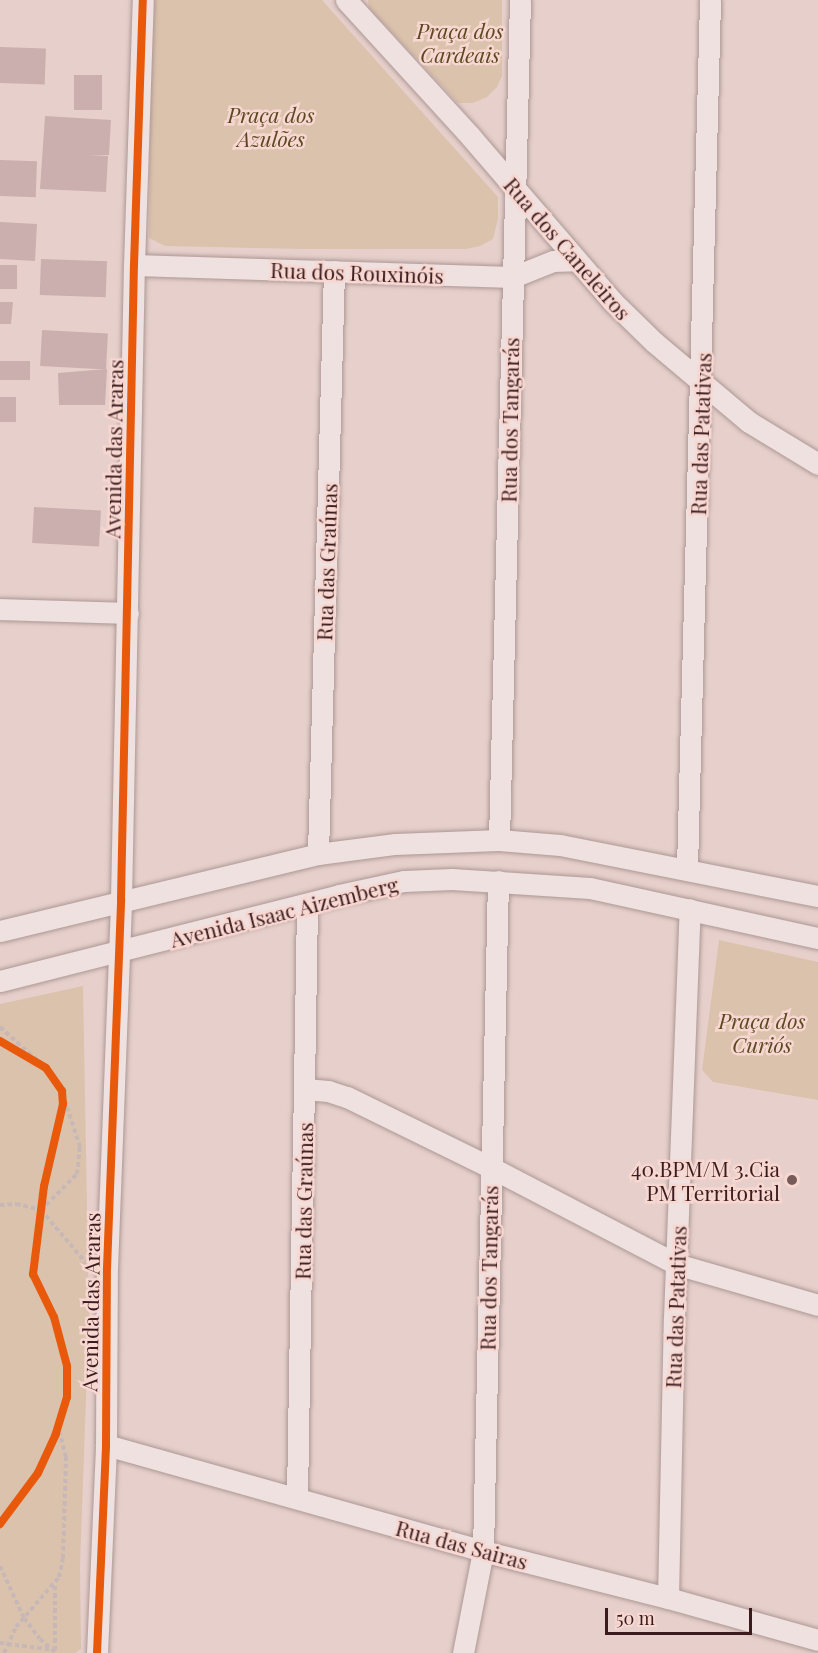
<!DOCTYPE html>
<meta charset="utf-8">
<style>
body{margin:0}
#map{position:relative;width:818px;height:1653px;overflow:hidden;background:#e7d0cb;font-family:"Playfair Display",serif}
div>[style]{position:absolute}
.green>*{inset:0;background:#dbc2ac}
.building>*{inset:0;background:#cbaeae;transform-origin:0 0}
.path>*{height:4px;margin-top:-2px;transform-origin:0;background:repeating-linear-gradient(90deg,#c7b7b6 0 4.5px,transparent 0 7.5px)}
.roads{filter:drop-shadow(0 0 2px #ac9795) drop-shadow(0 0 2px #ac9795)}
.minor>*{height:21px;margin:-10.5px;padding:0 10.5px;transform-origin:10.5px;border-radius:10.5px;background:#eee1df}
.cycleway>*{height:8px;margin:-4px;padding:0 4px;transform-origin:4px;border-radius:4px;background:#e8590c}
.dots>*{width:16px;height:16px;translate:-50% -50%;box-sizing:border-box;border:3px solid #f8d7d1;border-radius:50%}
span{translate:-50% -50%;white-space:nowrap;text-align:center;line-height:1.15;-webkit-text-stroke:5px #f8d7d1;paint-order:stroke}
.park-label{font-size:21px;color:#5a4921;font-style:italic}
.street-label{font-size:21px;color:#3b1c1e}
.poi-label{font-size:21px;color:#3b1c1e}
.right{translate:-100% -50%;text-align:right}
.scale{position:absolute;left:605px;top:1608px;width:147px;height:27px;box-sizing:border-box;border:3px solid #3b1c1e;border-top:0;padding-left:8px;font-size:18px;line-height:21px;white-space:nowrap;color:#3b1c1e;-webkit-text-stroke:4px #f8d7d1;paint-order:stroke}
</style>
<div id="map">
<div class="green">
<div style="clip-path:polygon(151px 0,322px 0,498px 197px,498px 219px,493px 239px,480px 246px,466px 249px,304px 249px,165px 246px,149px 238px)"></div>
<div style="clip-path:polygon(368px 0,502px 0,502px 76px,497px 87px,487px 97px,473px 103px,458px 103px,369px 8px)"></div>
<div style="clip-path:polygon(719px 940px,818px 962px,818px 1100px,713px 1082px,702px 1070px)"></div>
<div style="clip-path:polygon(83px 986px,89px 1315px,80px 1566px,81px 1649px,75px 1653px,0 1653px,0 1004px)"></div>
</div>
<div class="building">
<div style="left:0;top:47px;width:46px;height:36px;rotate:2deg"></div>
<div style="left:74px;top:75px;width:28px;height:35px"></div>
<div style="clip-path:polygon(45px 116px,111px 120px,109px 155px,90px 155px,108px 156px,106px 192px,40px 189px)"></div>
<div style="left:0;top:160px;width:37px;height:36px;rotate:2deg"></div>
<div style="left:0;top:222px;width:37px;height:37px;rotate:3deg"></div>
<div style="left:41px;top:259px;width:66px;height:36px;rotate:2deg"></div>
<div style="left:0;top:265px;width:17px;height:24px"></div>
<div style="clip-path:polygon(0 302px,13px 302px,11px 324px,0 324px)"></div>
<div style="left:42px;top:330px;width:66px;height:36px;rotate:3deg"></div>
<div style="left:0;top:361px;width:30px;height:19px"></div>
<div style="clip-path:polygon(107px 369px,105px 405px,59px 405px,58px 373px)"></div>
<div style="left:0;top:397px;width:16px;height:25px"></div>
<div style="left:34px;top:507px;width:67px;height:36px;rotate:3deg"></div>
</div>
<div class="path">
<div style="left:0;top:1027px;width:62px;rotate:41.7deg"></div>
<div style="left:0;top:1205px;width:16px;rotate:-4deg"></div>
<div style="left:16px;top:1204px;width:26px;rotate:13deg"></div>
<div style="left:41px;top:1210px;width:71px;rotate:49.6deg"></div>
<div style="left:41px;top:1210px;width:51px;rotate:-45deg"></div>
<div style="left:77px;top:1174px;width:27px;rotate:-84deg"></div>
<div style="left:80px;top:1147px;width:59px;rotate:-107.8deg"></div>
<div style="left:0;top:1566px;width:57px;rotate:65.2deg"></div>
<div style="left:24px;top:1618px;width:26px;rotate:53deg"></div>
<div style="left:40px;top:1639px;width:21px;rotate:41deg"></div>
<div style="left:0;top:1643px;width:55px;rotate:7.3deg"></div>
<div style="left:55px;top:1650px;width:67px;rotate:-90deg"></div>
<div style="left:4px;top:1653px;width:29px;rotate:-65deg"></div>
<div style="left:16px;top:1627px;width:66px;rotate:-49.3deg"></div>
<div style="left:59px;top:1577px;width:19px;rotate:-78deg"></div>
<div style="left:63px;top:1558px;width:101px;rotate:-88.3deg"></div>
<div style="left:66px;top:1457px;width:30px;rotate:-105deg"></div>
</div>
<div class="roads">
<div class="minor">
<div style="left:346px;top:0;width:185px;rotate:47.6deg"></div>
<div style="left:471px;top:137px;width:216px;rotate:49.3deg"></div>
<div style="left:612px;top:301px;width:59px;rotate:44.3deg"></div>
<div style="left:654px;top:342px;width:124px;rotate:40.1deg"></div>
<div style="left:749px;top:422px;width:81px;rotate:31.3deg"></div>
<div style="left:134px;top:265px;width:379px;rotate:1.8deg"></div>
<div style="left:513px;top:277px;width:43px;rotate:-21.8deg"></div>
<div style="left:553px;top:261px;width:23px;rotate:-2deg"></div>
<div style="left:0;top:609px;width:128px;rotate:1.8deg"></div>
<div style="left:499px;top:840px;width:840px;rotate:-88.57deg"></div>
<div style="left:318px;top:854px;width:583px;rotate:-88.43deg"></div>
<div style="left:687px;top:868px;width:868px;rotate:-88.48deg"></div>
<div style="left:0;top:931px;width:327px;rotate:-13.6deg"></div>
<div style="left:318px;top:854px;width:78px;rotate:-7.4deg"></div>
<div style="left:395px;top:844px;width:104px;rotate:-2.2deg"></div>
<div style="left:499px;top:840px;width:61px;rotate:4.7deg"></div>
<div style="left:560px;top:845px;width:263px;rotate:11.2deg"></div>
<div style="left:0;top:981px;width:350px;rotate:-14.2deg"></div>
<div style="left:339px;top:895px;width:66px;rotate:-12.2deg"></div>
<div style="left:404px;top:881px;width:48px;rotate:-2.4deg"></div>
<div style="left:452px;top:879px;width:138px;rotate:3.7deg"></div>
<div style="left:590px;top:888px;width:233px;rotate:12.4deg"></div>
<div style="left:305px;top:1089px;width:23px;rotate:5deg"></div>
<div style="left:328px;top:1091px;width:20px;rotate:18deg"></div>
<div style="left:347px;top:1097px;width:159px;rotate:26.1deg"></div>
<div style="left:490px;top:1167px;width:210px;rotate:27.5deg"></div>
<div style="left:676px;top:1264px;width:148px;rotate:16.1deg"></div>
<div style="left:106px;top:1445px;width:392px;rotate:15.7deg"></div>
<div style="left:483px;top:1551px;width:191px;rotate:14.3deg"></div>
<div style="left:668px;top:1598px;width:156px;rotate:15.6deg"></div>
<div style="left:297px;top:1497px;width:593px;rotate:-89.03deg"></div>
<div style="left:668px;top:1598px;width:280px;rotate:-88.8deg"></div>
<div style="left:674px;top:1318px;width:409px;rotate:-87.8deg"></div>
<div style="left:97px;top:1653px;width:208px;rotate:-87.5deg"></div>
<div style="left:106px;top:1445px;width:177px;rotate:-89.7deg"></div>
<div style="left:107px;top:1268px;width:369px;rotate:-87.8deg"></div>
<div style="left:121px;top:899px;width:634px;rotate:-88.83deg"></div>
<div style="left:134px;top:265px;width:265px;rotate:-88.1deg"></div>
<div style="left:463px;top:1653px;width:104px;rotate:-78.9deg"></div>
<div style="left:483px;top:1551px;width:670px;rotate:-88.72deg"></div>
</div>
</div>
<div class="cycleway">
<div style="left:0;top:1041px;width:53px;rotate:30.4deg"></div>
<div style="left:46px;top:1068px;width:28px;rotate:55deg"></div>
<div style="left:62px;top:1091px;width:13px;rotate:86deg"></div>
<div style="left:63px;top:1104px;width:84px;rotate:103deg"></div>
<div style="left:44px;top:1186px;width:89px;rotate:97.1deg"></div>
<div style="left:33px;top:1274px;width:48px;rotate:64deg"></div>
<div style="left:54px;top:1317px;width:51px;rotate:75.1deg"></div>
<div style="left:67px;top:1366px;width:31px;rotate:90deg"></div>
<div style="left:67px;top:1397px;width:39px;rotate:107deg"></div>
<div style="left:56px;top:1434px;width:43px;rotate:114.8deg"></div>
<div style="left:38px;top:1473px;width:64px;rotate:126.7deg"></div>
<div style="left:97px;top:1653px;width:208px;rotate:-87.5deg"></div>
<div style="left:106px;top:1445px;width:177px;rotate:-89.7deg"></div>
<div style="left:107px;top:1268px;width:369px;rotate:-87.8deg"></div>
<div style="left:121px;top:899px;width:634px;rotate:-88.83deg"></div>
<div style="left:134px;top:265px;width:265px;rotate:-88.1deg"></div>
</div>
<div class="dots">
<div style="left:792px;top:1180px;background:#775b5b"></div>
</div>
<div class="park-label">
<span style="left:460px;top:42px">Praça dos<br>Cardeais</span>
<span style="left:271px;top:126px">Praça dos<br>Azulões</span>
<span style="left:762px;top:1032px">Praça dos<br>Curiós</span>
</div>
<div class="street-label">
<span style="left:568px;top:248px;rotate:49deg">Rua dos Caneleiros</span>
<span style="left:357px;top:272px;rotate:2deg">Rua dos Rouxinóis</span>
<span style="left:509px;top:420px;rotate:-89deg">Rua dos Tangarás</span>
<span style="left:700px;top:434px;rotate:-88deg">Rua das Patativas</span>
<span style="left:113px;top:449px;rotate:-89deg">Avenida das Araras</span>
<span style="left:326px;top:562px;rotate:-88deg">Rua das Graúnas</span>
<span style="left:284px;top:911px;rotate:-14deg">Avenida Isaac Aizemberg</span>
<span style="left:303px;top:1201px;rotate:-89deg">Rua das Graúnas</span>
<span style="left:488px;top:1268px;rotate:-89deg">Rua dos Tangarás</span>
<span style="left:90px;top:1302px;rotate:-89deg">Avenida das Araras</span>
<span style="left:675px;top:1307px;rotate:-88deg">Rua das Patativas</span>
<span style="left:462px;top:1544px;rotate:15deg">Rua das Sairas</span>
</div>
<div class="poi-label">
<span class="right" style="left:780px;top:1180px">40.BPM/M 3.Cia<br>PM Territorial</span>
</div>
<div class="scale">50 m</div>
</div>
